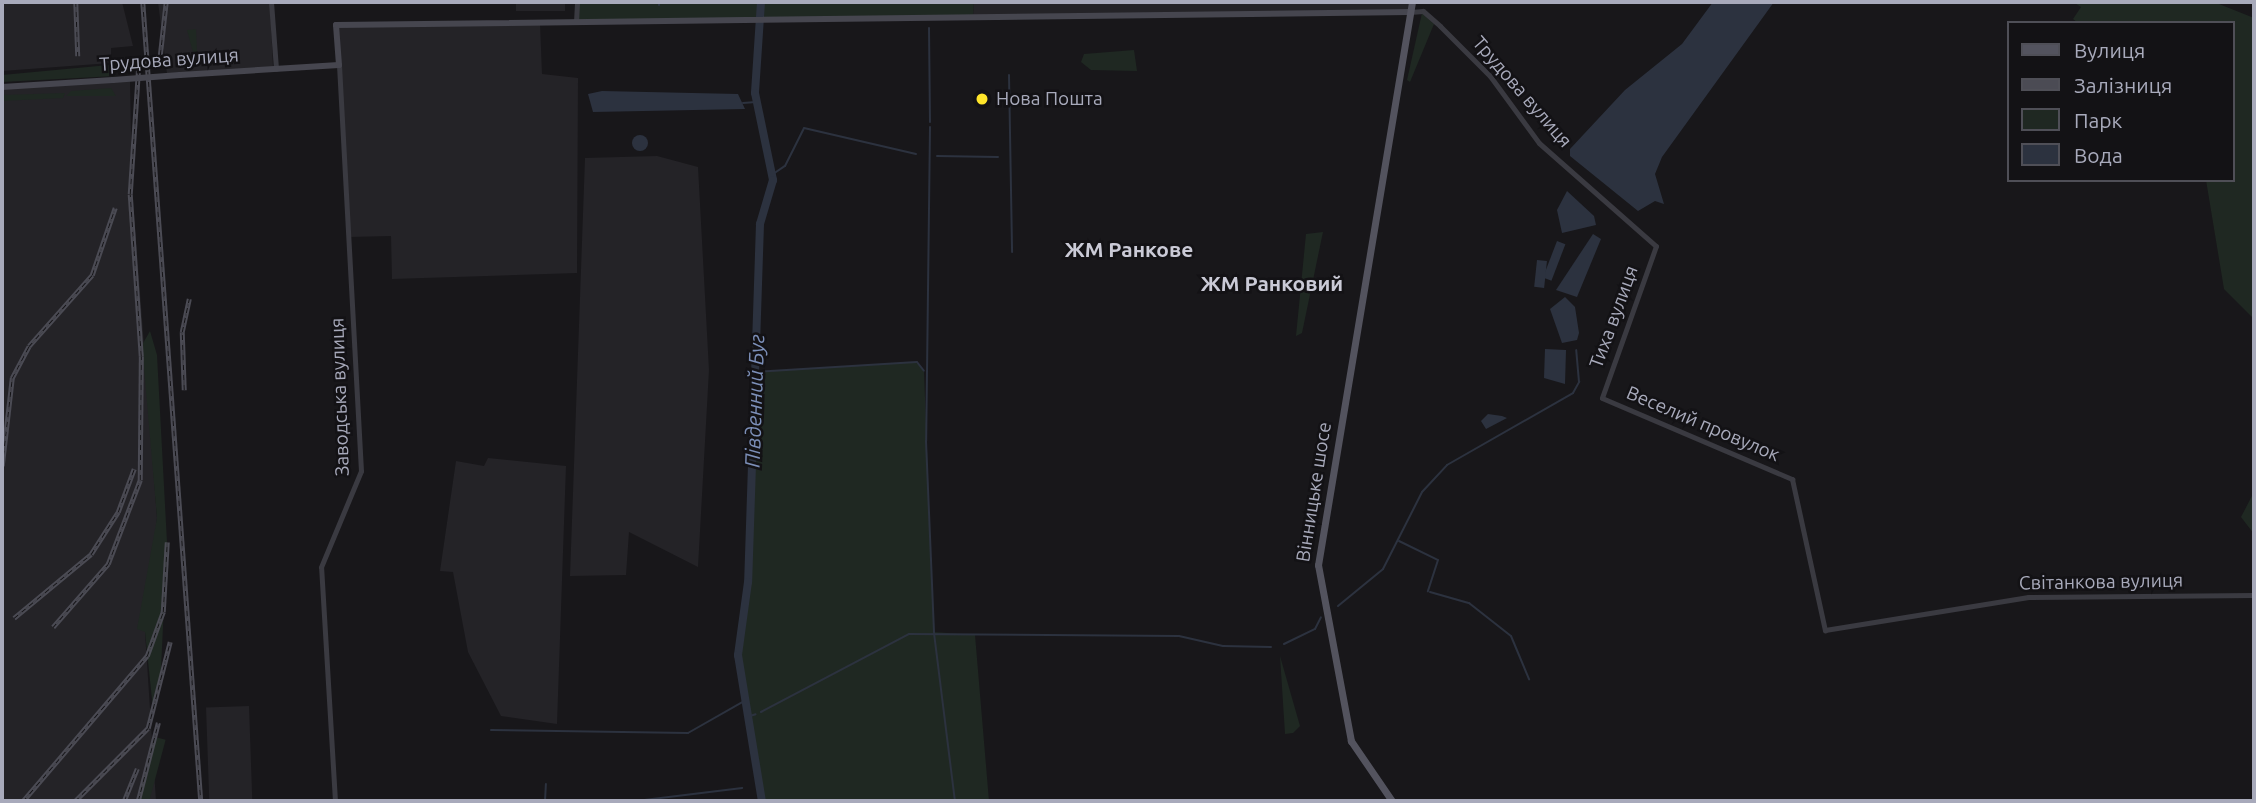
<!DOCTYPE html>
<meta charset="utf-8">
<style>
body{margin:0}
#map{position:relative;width:2256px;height:803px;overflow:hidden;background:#18171a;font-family:Ubuntu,sans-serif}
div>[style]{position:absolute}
.built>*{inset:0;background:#242327;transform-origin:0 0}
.green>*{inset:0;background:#1f2822;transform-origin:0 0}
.water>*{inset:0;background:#2c323f;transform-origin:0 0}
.round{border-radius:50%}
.stream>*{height:2px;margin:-1px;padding:0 1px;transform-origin:1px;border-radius:1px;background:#2c323f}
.river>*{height:8px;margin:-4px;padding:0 4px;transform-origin:4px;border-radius:4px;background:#2c323f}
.tertiary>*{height:5px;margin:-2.5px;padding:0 2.5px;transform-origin:2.5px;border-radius:2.5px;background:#3a3a41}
.secondary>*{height:6px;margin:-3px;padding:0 3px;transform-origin:3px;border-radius:3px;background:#46464f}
.primary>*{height:7px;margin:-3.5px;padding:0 3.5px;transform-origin:3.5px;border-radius:3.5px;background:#53535e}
.rail>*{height:4.5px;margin-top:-2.25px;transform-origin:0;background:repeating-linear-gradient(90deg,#131215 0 5px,#4b4b54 0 10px);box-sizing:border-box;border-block:2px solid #4b4b54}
.secondary-bridge>*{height:6px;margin:-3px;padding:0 3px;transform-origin:3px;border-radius:3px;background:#46464f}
.dots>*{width:19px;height:19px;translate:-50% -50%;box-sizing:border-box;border:4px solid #131215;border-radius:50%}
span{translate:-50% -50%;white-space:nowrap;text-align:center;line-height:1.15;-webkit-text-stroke:5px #131215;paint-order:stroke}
.street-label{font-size:19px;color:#a8aabb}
.poi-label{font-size:19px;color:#a8aabb}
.left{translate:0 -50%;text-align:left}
.neighbourhood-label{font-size:21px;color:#cacad6;font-weight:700}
.water-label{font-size:21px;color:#7c8fb8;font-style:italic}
.frame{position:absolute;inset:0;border:4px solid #a8aabb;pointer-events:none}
.legend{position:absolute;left:2007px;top:21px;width:228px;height:161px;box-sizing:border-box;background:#131215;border:2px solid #4f4f57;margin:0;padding:9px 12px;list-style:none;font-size:21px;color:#a8aabb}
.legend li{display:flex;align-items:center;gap:14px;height:35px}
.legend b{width:35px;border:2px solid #4f4f57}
</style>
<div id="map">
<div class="built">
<div style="clip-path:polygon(2px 2px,122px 2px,133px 46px,111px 48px,111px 63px,2px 71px)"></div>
<div style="clip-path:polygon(158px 2px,270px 2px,273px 67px,167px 74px)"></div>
<div style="left:516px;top:2px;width:49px;height:9px"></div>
<div style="clip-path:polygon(974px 2px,1410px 2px,1409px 10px,973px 15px)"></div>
<div style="clip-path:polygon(540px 23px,542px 74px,578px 78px,577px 273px,392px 279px,391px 236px,349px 237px,336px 25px)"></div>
<div style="clip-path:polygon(130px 81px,132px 186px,157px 518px,145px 632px,156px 801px,2px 801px,2px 89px)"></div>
<div style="clip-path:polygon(657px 156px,698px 167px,709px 370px,698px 567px,629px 532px,626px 575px,570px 576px,585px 158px)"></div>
<div style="clip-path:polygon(488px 458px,566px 466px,557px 724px,501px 716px,468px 652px,453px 572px,440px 571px,456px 461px,484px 466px)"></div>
<div style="left:249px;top:706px;width:95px;height:43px;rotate:88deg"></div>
</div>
<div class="green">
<div style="clip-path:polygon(579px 2px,974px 2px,973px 15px,578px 20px)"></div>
<div style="clip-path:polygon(2073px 2px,2214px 2px,2254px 18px,2254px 319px,2224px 289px,2206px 180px,2233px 180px,2233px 23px,2078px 23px,2073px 19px,2081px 7px)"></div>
<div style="clip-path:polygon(1422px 13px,1434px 24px,1410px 82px,1407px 80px)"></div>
<div style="clip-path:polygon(196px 29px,197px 52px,193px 52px,187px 30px)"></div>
<div style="clip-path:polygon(1134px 50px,1137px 71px,1091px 70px,1081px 62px,1084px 54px)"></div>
<div style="clip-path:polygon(109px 65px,116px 76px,2px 82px,2px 75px)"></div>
<div style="clip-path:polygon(111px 88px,116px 96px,66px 96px,71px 91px)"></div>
<div style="clip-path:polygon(65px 93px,63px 98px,2px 101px,2px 95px)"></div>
<div style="clip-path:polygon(1323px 232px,1302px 333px,1296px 336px,1306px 234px)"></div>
<div style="clip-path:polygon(150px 331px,157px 355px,167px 542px,161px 669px,153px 709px,145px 632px,137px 629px,157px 518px,142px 345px)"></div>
<div style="clip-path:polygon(917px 362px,924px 372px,934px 632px,975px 635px,989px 801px,762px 801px,738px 662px,748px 582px,755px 372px)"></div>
<div style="clip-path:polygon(2254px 492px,2254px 534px,2241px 517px)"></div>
<div style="clip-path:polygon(1280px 656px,1300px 726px,1293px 733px,1285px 734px)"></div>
<div style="left:155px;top:737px;width:11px;height:64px;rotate:15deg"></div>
</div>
<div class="water">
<div style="clip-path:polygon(1713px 2px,1774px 2px,1662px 157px,1655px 174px,1664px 204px,1655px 201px,1638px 211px,1570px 156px,1570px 149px,1625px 90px,1682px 44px)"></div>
<div style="clip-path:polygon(602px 91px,738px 94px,745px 109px,593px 112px,588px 94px)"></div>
<div class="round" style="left:632px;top:135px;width:16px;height:16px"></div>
<div style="clip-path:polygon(1567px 191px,1594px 216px,1596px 225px,1562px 233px,1557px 210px)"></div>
<div style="clip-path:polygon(1593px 234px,1601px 239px,1577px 297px,1556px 290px)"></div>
<div style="left:1557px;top:241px;width:9px;height:39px;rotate:21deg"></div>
<div style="left:1537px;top:260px;width:10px;height:27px;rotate:6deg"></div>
<div style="clip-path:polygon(1565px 297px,1575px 307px,1579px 333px,1577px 340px,1562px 343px,1550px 309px)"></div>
<div style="clip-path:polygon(1545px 349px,1566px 350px,1565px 384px,1544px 378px)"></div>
<div style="clip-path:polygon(1488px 414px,1502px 416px,1507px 418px,1486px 429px,1481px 421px)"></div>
</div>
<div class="stream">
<div style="left:659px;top:2px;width:3px;rotate:90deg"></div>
<div style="left:929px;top:28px;width:94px;rotate:89.4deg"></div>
<div style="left:1009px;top:75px;width:177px;rotate:89deg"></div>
<div style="left:743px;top:103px;width:13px;rotate:-4deg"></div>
<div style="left:930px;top:127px;width:314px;rotate:90.7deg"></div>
<div style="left:926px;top:441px;width:192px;rotate:87.6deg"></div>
<div style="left:934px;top:633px;width:169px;rotate:82.9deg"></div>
<div style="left:937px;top:156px;width:61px;rotate:0.9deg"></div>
<div style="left:773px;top:174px;width:14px;rotate:-34deg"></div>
<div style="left:785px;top:166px;width:42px;rotate:-63.4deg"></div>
<div style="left:804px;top:128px;width:115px;rotate:13.1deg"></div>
<div style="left:755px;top:372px;width:162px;rotate:-3.5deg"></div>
<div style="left:917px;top:362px;width:11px;rotate:52deg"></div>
<div style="left:1399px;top:541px;width:43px;rotate:26deg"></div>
<div style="left:1438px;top:560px;width:33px;rotate:108deg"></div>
<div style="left:1430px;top:592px;width:41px;rotate:15.8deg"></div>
<div style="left:1469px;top:603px;width:53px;rotate:38.2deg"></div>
<div style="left:1511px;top:636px;width:47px;rotate:67.3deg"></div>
<div style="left:1338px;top:606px;width:58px;rotate:-39.4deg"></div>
<div style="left:1383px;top:569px;width:86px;rotate:-63.1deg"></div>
<div style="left:1422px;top:492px;width:37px;rotate:-47deg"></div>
<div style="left:1447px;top:465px;width:145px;rotate:-29.7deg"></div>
<div style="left:1573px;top:393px;width:13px;rotate:-61deg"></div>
<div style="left:1579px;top:382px;width:32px;rotate:-95deg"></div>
<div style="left:1284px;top:644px;width:34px;rotate:-26deg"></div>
<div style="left:1315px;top:629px;width:13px;rotate:-63deg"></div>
<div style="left:761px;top:712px;width:167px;rotate:-27.8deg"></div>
<div style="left:909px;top:634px;width:270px;rotate:0.4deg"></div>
<div style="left:1179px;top:636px;width:45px;rotate:12.8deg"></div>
<div style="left:1223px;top:646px;width:48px;rotate:1.2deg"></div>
<div style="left:747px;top:717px;width:9px;rotate:-18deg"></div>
<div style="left:491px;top:730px;width:197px;rotate:0.9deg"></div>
<div style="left:688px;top:733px;width:64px;rotate:-29.7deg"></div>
<div style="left:545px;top:801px;width:17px;rotate:-87deg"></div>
<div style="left:636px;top:801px;width:107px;rotate:-7deg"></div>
</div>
<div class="river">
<div style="left:761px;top:2px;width:91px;rotate:93.8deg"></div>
<div style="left:755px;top:93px;width:89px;rotate:78.3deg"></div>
<div style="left:773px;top:180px;width:46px;rotate:106.5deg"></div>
<div style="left:760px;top:224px;width:358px;rotate:91.9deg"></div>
<div style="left:748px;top:582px;width:74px;rotate:97.8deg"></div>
<div style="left:738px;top:655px;width:148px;rotate:80.7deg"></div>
</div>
<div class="tertiary">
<div style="left:271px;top:2px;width:67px;rotate:85.7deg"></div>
<div style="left:1410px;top:12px;width:13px;rotate:-4deg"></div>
<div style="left:1423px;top:11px;width:23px;rotate:41deg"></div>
<div style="left:1440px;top:26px;width:71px;rotate:45deg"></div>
<div style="left:1490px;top:76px;width:83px;rotate:53.8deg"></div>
<div style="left:1539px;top:143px;width:156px;rotate:41.4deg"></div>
<div style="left:1656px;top:246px;width:161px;rotate:109.6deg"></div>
<div style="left:1602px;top:398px;width:207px;rotate:23.1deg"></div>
<div style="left:1792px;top:479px;width:155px;rotate:77.7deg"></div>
<div style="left:1825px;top:630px;width:206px;rotate:-9.2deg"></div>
<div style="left:2028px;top:597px;width:226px;rotate:-0.5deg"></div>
<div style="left:576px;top:22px;width:20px;rotate:-87deg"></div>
<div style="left:335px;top:801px;width:234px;rotate:-93.4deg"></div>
<div style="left:321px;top:567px;width:104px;rotate:-67.4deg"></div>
<div style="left:361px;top:471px;width:407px;rotate:-93.1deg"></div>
</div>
<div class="secondary">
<div style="left:180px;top:75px;width:159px;rotate:-3.6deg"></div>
<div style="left:339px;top:65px;width:40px;rotate:-94.3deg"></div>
<div style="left:336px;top:25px;width:1074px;rotate:-0.69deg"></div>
<div style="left:2px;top:87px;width:111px;rotate:-3.6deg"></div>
</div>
<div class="primary">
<div style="left:1392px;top:801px;width:73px;rotate:-124.3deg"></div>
<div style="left:1351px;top:741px;width:179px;rotate:-100.6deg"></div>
<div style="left:1318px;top:565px;width:571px;rotate:-80.52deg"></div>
</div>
<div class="rail">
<div style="left:76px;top:2px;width:54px;rotate:87.9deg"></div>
<div style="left:143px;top:2px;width:801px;rotate:85.85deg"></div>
<div style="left:159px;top:65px;width:63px;rotate:-83.7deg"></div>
<div style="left:184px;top:390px;width:58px;rotate:-92deg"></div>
<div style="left:182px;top:332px;width:34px;rotate:-78deg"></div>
<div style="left:2px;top:466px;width:89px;rotate:-83.5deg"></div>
<div style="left:12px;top:378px;width:36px;rotate:-62deg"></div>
<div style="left:29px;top:346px;width:95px;rotate:-48.4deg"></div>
<div style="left:92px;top:275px;width:71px;rotate:-71.1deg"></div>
<div style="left:14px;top:618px;width:100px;rotate:-39.7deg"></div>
<div style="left:91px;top:554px;width:50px;rotate:-57.3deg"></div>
<div style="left:118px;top:512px;width:46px;rotate:-69.6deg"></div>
<div style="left:53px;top:627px;width:84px;rotate:-48.9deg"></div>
<div style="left:108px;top:564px;width:90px;rotate:-69.1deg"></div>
<div style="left:140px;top:480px;width:124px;rotate:-89.5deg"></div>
<div style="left:141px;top:356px;width:162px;rotate:-93.9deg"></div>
<div style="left:130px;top:194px;width:137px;rotate:-86.2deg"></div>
<div style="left:23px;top:801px;width:191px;rotate:-49.5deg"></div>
<div style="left:147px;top:656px;width:47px;rotate:-70deg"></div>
<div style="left:163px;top:612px;width:70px;rotate:-86.7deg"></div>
<div style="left:75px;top:801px;width:103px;rotate:-45deg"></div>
<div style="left:148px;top:728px;width:89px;rotate:-75.7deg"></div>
<div style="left:124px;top:801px;width:35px;rotate:-68deg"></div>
<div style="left:138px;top:801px;width:81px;rotate:-75.6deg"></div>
</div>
<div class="secondary-bridge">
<div style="left:113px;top:80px;width:67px;rotate:-4.3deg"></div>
</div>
<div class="dots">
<div style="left:982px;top:99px;background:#ffe52a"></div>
</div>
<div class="street-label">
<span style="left:169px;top:60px;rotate:-4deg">Трудова вулиця</span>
<span style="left:1522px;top:92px;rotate:49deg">Трудова вулиця</span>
<span style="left:1614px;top:317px;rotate:-70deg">Тиха вулиця</span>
<span style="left:340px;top:397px;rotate:-92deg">Заводська вулиця</span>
<span style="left:1703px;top:424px;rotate:23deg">Веселий провулок</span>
<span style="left:1314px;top:492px;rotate:-81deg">Вінницьке шосе</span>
<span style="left:2101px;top:582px;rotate:-1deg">Світанкова вулиця</span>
</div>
<div class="poi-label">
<span class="left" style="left:996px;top:99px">Нова Пошта</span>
</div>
<div class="neighbourhood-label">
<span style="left:1129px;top:249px">ЖМ Ранкове</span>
<span style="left:1272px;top:283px">ЖМ Ранковий</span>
</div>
<div class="water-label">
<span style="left:754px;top:401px;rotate:-88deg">Південний Буг</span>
</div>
<div class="frame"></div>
<ul class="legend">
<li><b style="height:9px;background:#53535e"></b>Вулиця</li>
<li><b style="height:9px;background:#4b4b54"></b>Залізниця</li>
<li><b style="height:19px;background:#1f2822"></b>Парк</li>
<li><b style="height:19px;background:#2c323f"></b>Вода</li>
</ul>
</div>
